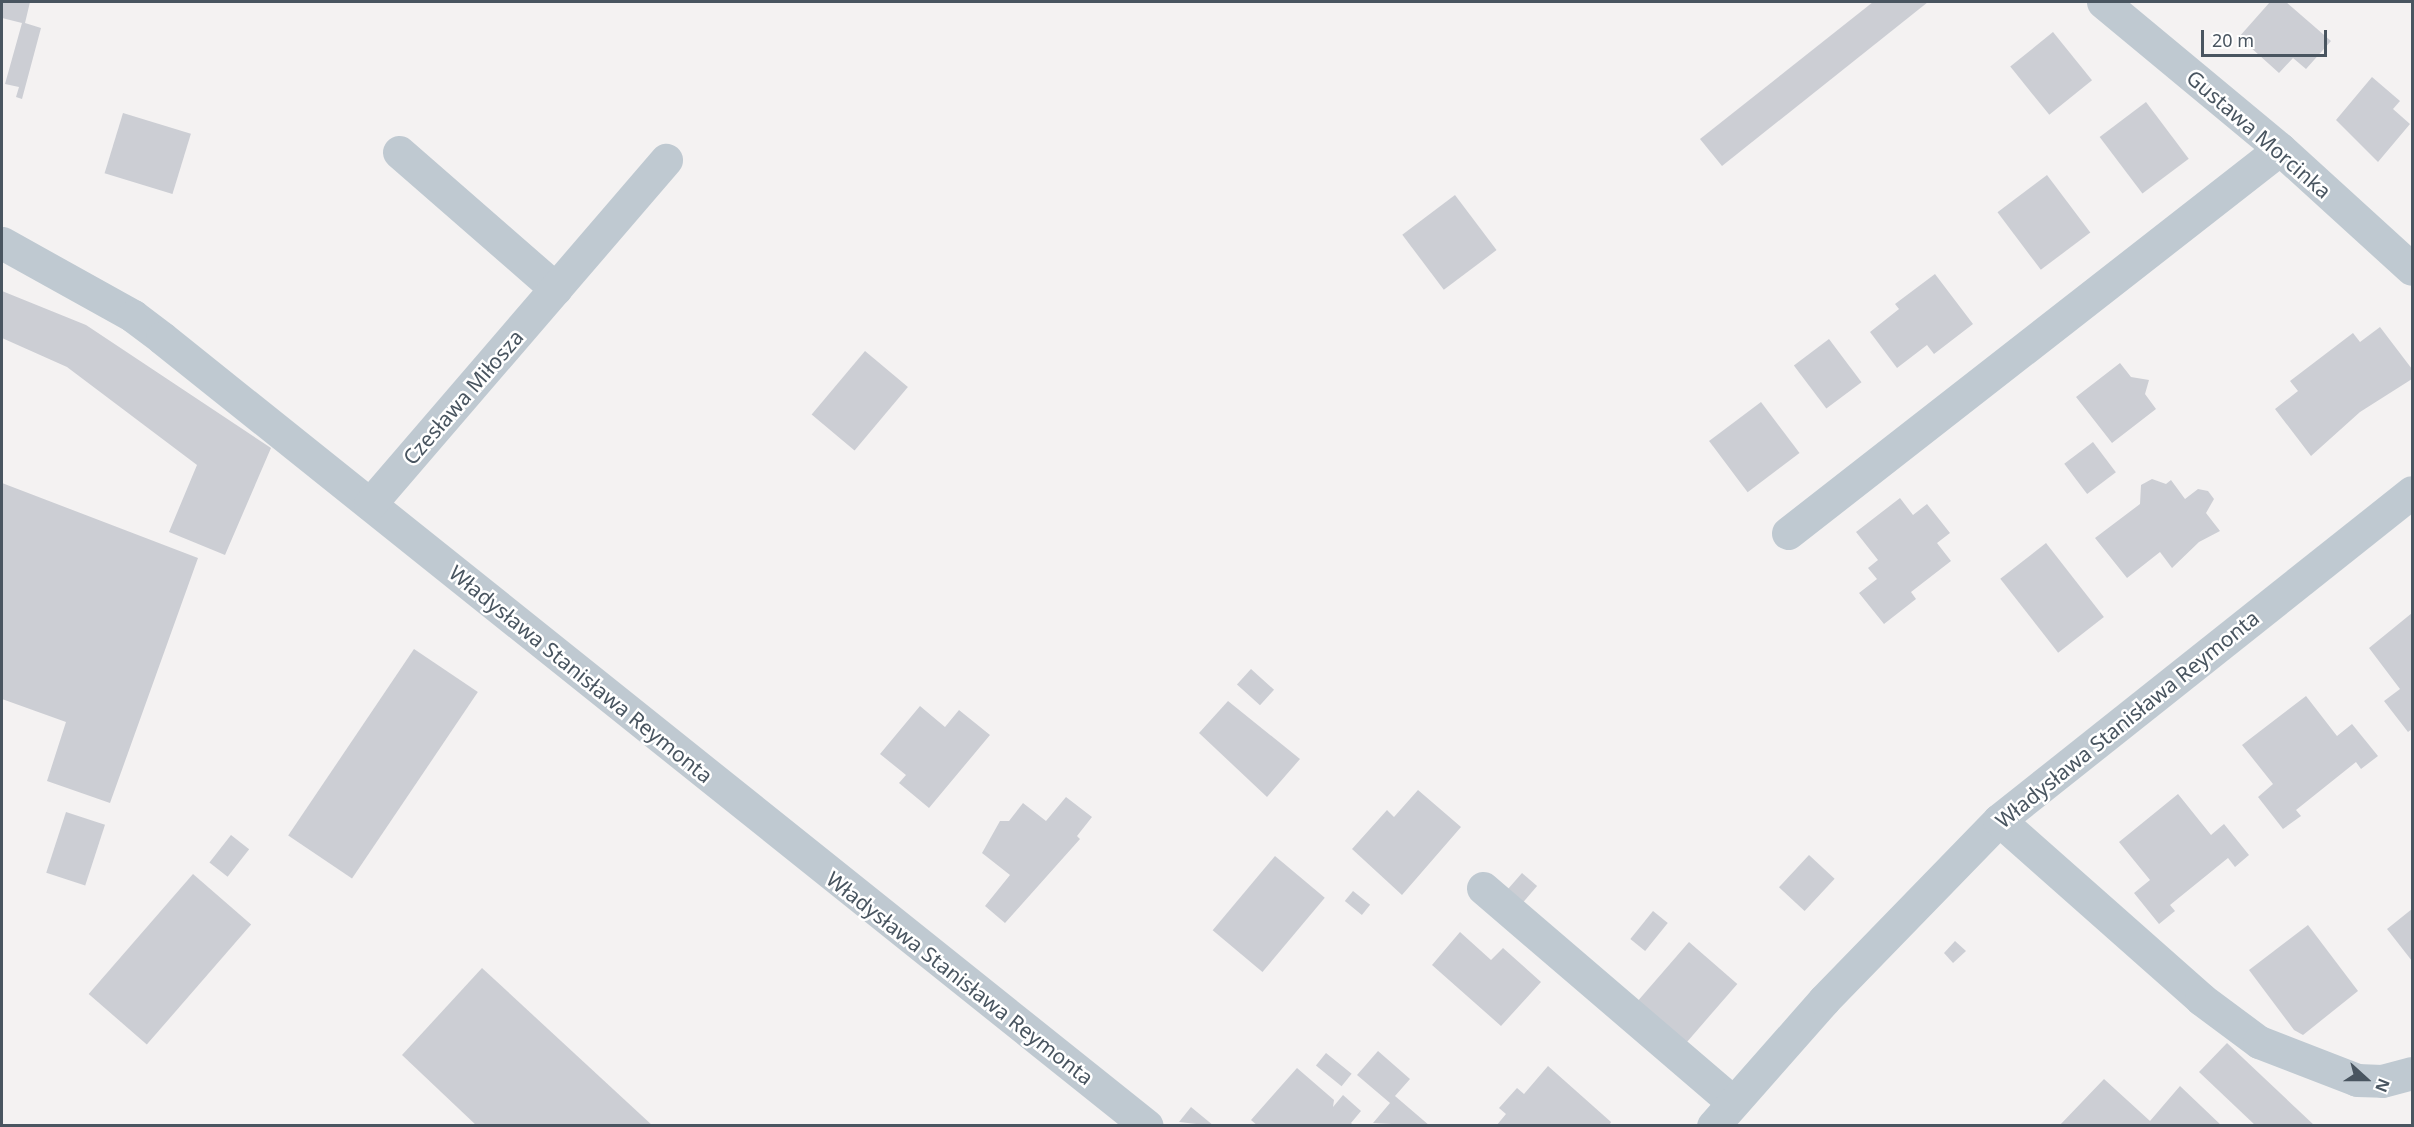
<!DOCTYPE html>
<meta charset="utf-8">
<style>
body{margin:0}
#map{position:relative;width:2414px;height:1127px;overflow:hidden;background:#f4f2f2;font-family:"Noto Sans",sans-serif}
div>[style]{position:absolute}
.building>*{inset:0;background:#ccced4;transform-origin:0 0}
.minor>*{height:33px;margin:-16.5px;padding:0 16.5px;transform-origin:16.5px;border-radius:16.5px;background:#bfc9d1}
span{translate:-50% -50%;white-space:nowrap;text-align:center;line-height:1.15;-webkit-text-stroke:5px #fff;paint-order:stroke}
.street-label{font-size:21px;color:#495560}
.frame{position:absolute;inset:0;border:3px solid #495560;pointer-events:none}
.north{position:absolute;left:2336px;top:1049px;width:60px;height:60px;-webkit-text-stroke:4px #fff;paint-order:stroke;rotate:111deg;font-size:16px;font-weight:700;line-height:24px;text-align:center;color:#495560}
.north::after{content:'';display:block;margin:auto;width:21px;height:27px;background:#495560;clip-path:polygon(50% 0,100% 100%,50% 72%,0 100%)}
.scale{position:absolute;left:2201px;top:30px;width:126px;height:27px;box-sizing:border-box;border:3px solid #495560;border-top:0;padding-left:8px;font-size:18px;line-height:21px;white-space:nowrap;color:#495560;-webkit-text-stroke:4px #fff;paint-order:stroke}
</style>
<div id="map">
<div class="building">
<div style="clip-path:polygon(2px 2px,30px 2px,25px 23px,41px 28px,22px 99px,16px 97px,19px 87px,5px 84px,22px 23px,2px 18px)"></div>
<div style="clip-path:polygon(1873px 2px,1928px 2px,1722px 166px,1700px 139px)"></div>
<div style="clip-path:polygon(2270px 2px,2286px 2px,2331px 41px,2306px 69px,2293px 58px,2279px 73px,2239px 37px)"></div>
<div style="left:2053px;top:32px;width:62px;height:55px;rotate:51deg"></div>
<div style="clip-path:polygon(2372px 77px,2400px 101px,2393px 109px,2410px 124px,2378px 162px,2336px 120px)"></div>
<div style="left:2146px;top:102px;width:71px;height:58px;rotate:53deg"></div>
<div style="left:123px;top:113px;width:71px;height:63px;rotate:17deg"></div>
<div style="left:2047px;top:175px;width:72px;height:62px;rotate:53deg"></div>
<div style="left:1455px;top:195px;width:69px;height:66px;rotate:53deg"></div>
<div style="clip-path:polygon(1935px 274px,1973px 324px,1934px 354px,1927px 345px,1897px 368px,1870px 332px,1899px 309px,1895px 304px)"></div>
<div style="clip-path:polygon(2px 291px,86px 325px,271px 448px,225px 555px,169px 532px,197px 465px,67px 367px,2px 338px)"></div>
<div style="clip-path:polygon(2380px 327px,2412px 369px,2412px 379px,2360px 412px,2311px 456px,2275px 409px,2298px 391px,2290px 381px,2353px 333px,2360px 342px)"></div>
<div style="left:1829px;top:339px;width:54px;height:44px;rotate:53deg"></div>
<div style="left:865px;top:351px;width:56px;height:83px;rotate:40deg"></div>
<div style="clip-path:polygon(2120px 363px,2131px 377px,2149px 380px,2145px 394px,2156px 409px,2112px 443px,2076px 397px)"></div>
<div style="left:1761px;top:402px;width:64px;height:65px;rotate:53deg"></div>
<div style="left:2093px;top:442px;width:38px;height:36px;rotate:53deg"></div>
<div style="clip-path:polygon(2152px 479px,2166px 484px,2171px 480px,2185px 499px,2198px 489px,2208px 491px,2214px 499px,2206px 513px,2220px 531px,2199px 542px,2172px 568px,2160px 552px,2127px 578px,2095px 538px,2140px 504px,2141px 485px)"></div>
<div style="clip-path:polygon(2px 483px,198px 558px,110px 803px,47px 781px,66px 722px,2px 699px)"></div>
<div style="clip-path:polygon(1900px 498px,1913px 515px,1927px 504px,1950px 533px,1937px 543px,1951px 561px,1911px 592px,1916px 599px,1884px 624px,1859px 593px,1877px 579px,1868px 568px,1878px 560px,1856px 532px)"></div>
<div style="left:2046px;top:543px;width:94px;height:58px;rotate:52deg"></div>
<div style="clip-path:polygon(2412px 613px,2412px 729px,2408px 732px,2384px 701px,2400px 689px,2369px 648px)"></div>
<div style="left:414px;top:649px;width:77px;height:225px;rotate:34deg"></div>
<div style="left:1251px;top:669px;width:31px;height:21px;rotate:42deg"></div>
<div style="clip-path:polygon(2306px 696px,2337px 736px,2352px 724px,2378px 756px,2361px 769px,2356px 762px,2296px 810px,2301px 816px,2283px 829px,2258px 797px,2273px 784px,2242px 745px)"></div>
<div style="clip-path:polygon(1228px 701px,1300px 759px,1267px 797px,1199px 733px)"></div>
<div style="clip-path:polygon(920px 706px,945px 727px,959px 710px,990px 735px,929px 808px,899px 783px,906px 775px,880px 754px)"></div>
<div style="clip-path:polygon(1418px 790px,1461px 827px,1402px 895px,1352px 849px,1387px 810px,1394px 817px)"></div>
<div style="clip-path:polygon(2178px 794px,2211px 835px,2224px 824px,2249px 855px,2235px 867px,2228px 858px,2170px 905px,2175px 911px,2159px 924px,2134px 893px,2150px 880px,2119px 842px)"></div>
<div style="clip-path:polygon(1066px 797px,1092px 817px,1077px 836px,1080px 839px,1005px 923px,985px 906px,1010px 875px,982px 853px,1000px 821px,1009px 821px,1023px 803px,1046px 821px)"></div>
<div style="left:66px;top:812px;width:41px;height:64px;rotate:18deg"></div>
<div style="left:231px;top:835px;width:23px;height:35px;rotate:38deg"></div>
<div style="left:1809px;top:855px;width:35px;height:44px;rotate:43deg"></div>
<div style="left:1275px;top:856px;width:65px;height:97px;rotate:40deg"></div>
<div style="left:1522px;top:873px;width:20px;height:25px;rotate:41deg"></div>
<div style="left:193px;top:874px;width:77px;height:159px;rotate:41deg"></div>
<div style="left:1353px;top:891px;width:22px;height:13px;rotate:39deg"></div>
<div style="clip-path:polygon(2412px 909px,2412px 961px,2387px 929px)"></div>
<div style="left:1653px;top:911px;width:19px;height:36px;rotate:39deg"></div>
<div style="clip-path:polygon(2308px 925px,2358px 991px,2303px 1035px,2294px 1030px,2249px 970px)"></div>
<div style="clip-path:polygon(1460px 932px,1491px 960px,1503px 948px,1541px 982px,1501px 1026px,1432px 965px)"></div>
<div style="clip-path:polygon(1955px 941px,1966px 951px,1953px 963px,1944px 953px)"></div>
<div style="left:1689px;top:942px;width:64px;height:84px;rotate:41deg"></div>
<div style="clip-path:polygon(482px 968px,653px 1126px,477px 1126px,402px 1055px)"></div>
<div style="clip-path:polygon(2227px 1043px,2315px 1126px,2256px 1126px,2199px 1072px)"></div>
<div style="clip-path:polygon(1378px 1051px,1410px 1079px,1395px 1096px,1430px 1126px,1373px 1123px,1390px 1103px,1357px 1075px)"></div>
<div style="left:1326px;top:1053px;width:33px;height:16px;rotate:39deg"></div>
<div style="clip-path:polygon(1548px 1066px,1611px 1122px,1609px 1126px,1496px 1126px,1506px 1114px,1499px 1108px,1517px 1088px,1524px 1094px)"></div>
<div style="clip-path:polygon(1297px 1068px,1334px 1100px,1333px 1107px,1343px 1095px,1361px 1111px,1351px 1123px,1354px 1126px,1258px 1126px,1251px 1120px)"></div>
<div style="clip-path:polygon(2104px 1079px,2150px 1121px,2180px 1086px,2222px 1126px,2059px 1126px)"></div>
<div style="clip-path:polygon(1191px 1107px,1214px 1126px,1179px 1122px)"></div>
</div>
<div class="minor">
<div style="left:2103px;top:2px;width:230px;rotate:39.7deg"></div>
<div style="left:2280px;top:149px;width:178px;rotate:42.3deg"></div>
<div style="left:399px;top:152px;width:208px;rotate:41.1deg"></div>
<div style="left:2px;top:243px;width:150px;rotate:29.1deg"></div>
<div style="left:133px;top:316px;width:36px;rotate:37deg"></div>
<div style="left:162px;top:338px;width:1261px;rotate:38.66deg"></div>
<div style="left:370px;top:504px;width:454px;rotate:-49.3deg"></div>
<div style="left:1788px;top:533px;width:624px;rotate:-37.97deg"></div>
<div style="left:1999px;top:820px;width:270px;rotate:41.5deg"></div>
<div style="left:2201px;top:999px;width:72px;rotate:36.6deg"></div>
<div style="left:2259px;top:1042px;width:105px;rotate:21.2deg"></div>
<div style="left:2357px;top:1080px;width:25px;rotate:2deg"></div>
<div style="left:2382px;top:1081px;width:31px;rotate:-15deg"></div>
<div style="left:1483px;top:888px;width:329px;rotate:40.6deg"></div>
<div style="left:1713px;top:1126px;width:168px;rotate:-48.6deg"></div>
<div style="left:1824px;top:1000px;width:251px;rotate:-45.8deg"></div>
<div style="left:1999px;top:820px;width:527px;rotate:-38.46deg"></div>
</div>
<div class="street-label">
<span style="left:2259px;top:134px;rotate:41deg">Gustawa Morcinka</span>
<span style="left:463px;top:397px;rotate:-49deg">Czesława Miłosza</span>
<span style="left:581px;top:674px;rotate:39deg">Władysława Stanisława Reymonta</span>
<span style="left:2127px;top:719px;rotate:-39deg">Władysława Stanisława Reymonta</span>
<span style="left:960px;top:978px;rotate:38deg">Władysława Stanisława Reymonta</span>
</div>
<div class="frame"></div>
<div class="north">N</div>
<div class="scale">20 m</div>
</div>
